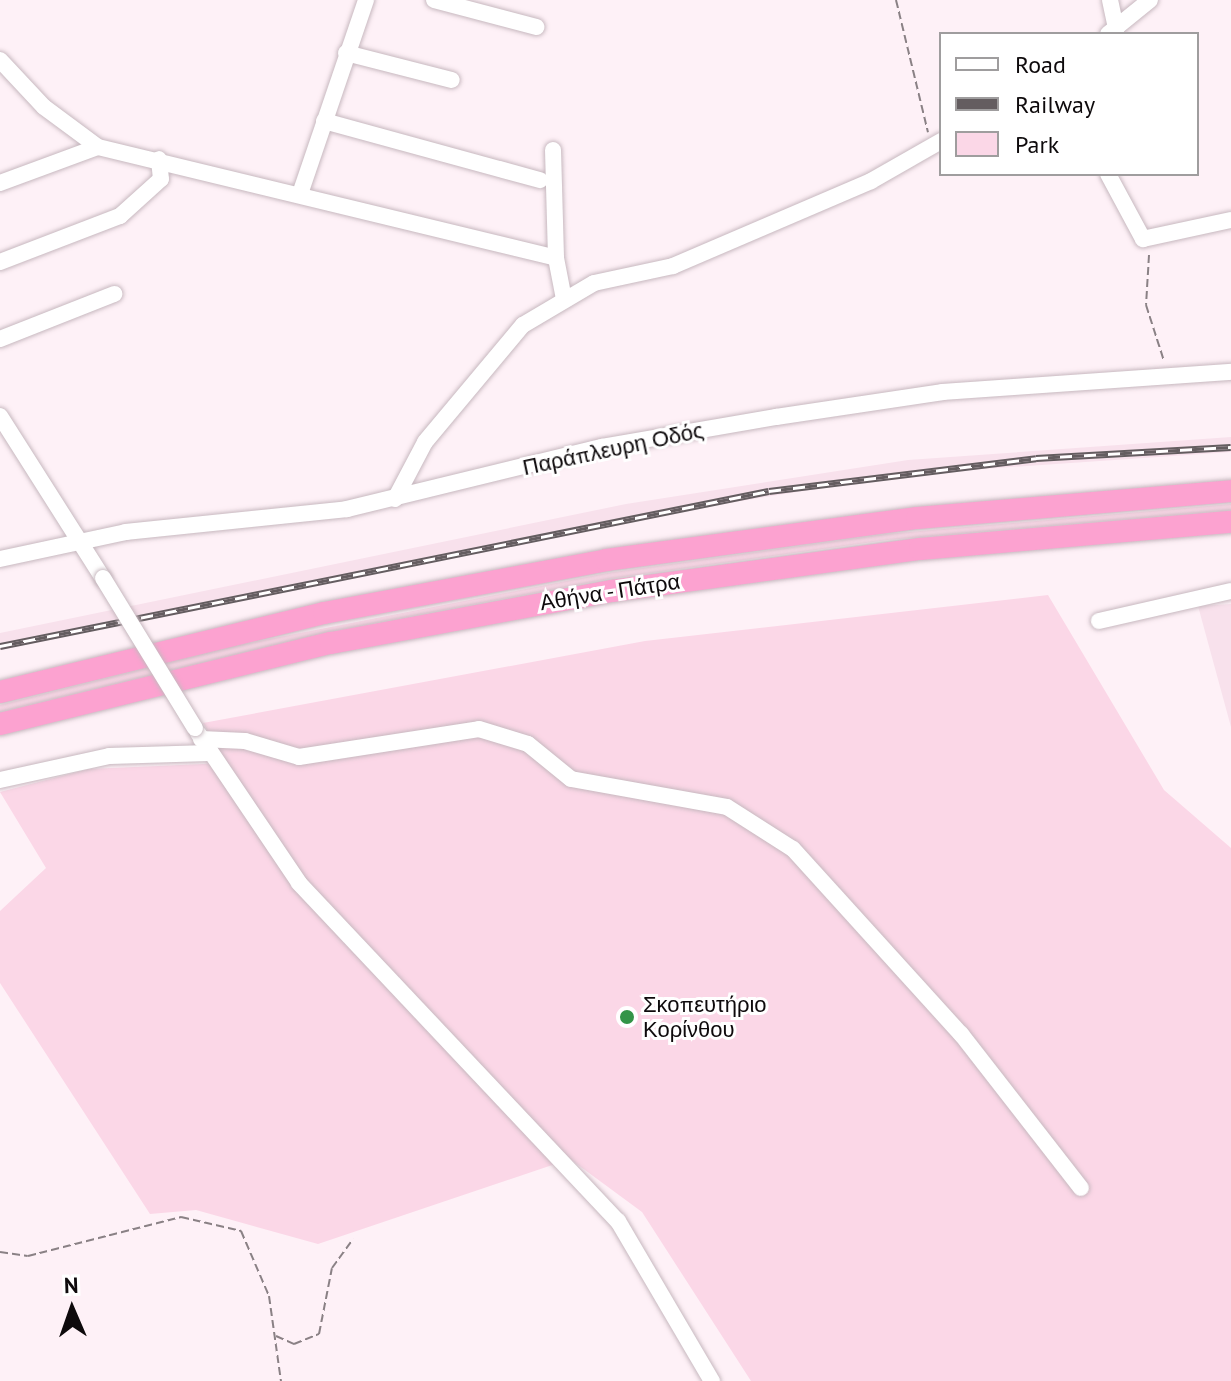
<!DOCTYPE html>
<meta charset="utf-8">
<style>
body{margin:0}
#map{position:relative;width:1231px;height:1381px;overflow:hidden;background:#fef1f7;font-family:"PT Sans",sans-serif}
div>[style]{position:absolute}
.built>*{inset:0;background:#f8e1ec}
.green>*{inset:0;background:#fbd7e7}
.path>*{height:2px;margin-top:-1px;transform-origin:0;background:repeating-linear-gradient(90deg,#8a8185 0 8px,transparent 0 12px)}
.roads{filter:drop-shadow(0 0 2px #c7b8bf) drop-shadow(0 0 2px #c7b8bf)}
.minor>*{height:16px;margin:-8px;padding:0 8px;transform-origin:8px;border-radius:8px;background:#fff}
.highway>*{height:22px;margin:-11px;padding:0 11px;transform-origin:11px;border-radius:11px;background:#fca2d0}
.rail>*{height:7px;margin-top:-3.5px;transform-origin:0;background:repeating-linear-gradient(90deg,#fff 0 12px,#645d60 0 24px);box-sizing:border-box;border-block:2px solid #645d60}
.bridges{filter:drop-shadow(0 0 2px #c7b8bf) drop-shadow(0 0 2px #c7b8bf)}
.minor-bridge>*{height:16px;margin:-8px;padding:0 8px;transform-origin:8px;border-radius:8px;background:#fff}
.dots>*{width:22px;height:22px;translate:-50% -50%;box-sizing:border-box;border:4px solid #fff;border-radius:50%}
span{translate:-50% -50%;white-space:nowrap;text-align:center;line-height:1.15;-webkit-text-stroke:6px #fff;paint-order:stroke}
.street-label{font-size:22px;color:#0e0a0c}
.poi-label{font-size:22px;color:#0e0a0c}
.left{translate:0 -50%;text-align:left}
.legend{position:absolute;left:939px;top:32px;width:260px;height:144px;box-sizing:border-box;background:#fff;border:2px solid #9f9d9e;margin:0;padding:10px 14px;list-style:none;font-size:24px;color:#0e0a0c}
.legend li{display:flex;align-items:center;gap:16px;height:40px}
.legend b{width:40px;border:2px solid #9f9d9e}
.north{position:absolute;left:32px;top:1269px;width:80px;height:80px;-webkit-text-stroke:6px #fff;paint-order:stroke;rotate:358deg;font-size:22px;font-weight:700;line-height:32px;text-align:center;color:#0e0a0c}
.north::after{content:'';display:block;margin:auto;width:28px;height:36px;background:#0e0a0c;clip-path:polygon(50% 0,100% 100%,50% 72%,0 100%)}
</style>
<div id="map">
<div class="built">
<div style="clip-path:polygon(1231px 437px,1231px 452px,910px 474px,628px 519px,0 650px,0 633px,626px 504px,908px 460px)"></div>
<div style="clip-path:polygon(1231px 604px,1231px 727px,1198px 606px)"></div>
</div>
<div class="green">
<div style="clip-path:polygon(1231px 504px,1231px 510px,887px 540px,608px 579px,328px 632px,0 712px,0 705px,234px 646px,607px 573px,886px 534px)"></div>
<div style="clip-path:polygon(1048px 595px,1164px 790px,1231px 848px,1231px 1381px,751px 1381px,642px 1212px,570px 1159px,318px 1244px,196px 1210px,150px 1214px,0 983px,0 911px,46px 868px,0 792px,89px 769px,226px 763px,203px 723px,645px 641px)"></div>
</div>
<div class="path">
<div style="left:896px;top:0;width:136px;rotate:76.4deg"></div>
<div style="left:1149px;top:255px;width:50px;rotate:93.4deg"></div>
<div style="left:1146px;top:305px;width:59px;rotate:72.2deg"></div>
<div style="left:0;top:1252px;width:28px;rotate:8deg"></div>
<div style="left:28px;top:1256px;width:158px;rotate:-14.3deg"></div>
<div style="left:181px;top:1217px;width:62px;rotate:13.1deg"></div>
<div style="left:241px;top:1231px;width:71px;rotate:66.7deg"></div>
<div style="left:269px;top:1296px;width:86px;rotate:82deg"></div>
<div style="left:276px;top:1336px;width:20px;rotate:24deg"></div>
<div style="left:294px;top:1344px;width:27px;rotate:-22deg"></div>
<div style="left:319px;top:1334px;width:67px;rotate:-78.9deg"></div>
<div style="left:332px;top:1268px;width:36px;rotate:-54deg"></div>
</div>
<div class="roads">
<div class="minor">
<div style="left:434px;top:0;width:106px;rotate:14.8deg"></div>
<div style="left:1110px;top:0;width:30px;rotate:78deg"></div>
<div style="left:1108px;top:34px;width:54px;rotate:-39deg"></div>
<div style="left:346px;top:53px;width:109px;rotate:14.3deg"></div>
<div style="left:0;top:60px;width:64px;rotate:46.9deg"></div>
<div style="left:44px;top:107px;width:67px;rotate:36.5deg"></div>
<div style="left:98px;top:147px;width:471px;rotate:13.6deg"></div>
<div style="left:556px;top:258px;width:42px;rotate:79deg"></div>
<div style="left:324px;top:121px;width:224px;rotate:15.3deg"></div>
<div style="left:553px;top:150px;width:108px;rotate:88.4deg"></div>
<div style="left:1108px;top:174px;width:74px;rotate:61.7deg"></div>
<div style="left:1143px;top:239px;width:90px;rotate:-12.2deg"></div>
<div style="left:0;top:183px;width:104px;rotate:-20.2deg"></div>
<div style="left:301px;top:191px;width:202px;rotate:-71.2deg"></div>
<div style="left:0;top:262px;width:129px;rotate:-21deg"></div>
<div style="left:120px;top:216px;width:55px;rotate:-42.1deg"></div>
<div style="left:161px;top:179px;width:20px;rotate:-96deg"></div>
<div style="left:0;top:339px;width:123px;rotate:-21.5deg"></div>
<div style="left:0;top:416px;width:192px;rotate:57.6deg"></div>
<div style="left:395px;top:499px;width:64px;rotate:-62.2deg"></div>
<div style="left:425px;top:442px;width:153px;rotate:-50.1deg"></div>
<div style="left:523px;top:325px;width:82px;rotate:-30.6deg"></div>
<div style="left:594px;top:283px;width:81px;rotate:-12.1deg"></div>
<div style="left:673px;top:266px;width:215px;rotate:-23.2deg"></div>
<div style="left:871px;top:181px;width:81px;rotate:-29.7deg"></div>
<div style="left:0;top:559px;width:129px;rotate:-12.1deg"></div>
<div style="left:126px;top:532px;width:222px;rotate:-5.9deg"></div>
<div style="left:347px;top:509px;width:262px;rotate:-13.7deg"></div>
<div style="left:602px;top:447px;width:177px;rotate:-9.8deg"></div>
<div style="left:776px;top:417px;width:169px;rotate:-8.5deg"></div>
<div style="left:943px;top:392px;width:289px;rotate:-4deg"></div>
<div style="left:1099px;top:621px;width:135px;rotate:-12.8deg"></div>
<div style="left:198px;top:733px;width:181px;rotate:56deg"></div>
<div style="left:299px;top:883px;width:465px;rotate:46.7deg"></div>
<div style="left:618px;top:1221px;width:186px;rotate:59.6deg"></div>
<div style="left:201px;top:739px;width:44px;rotate:2.6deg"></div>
<div style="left:245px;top:741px;width:56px;rotate:16.5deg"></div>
<div style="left:299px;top:757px;width:182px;rotate:-8.8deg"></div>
<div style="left:479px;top:729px;width:51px;rotate:17deg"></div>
<div style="left:528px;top:744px;width:55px;rotate:39.1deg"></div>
<div style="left:571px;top:779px;width:158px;rotate:10.2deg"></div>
<div style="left:727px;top:807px;width:78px;rotate:32.5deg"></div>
<div style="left:793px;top:849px;width:250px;rotate:47.8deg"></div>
<div style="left:961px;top:1034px;width:195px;rotate:52.1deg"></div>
<div style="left:0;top:780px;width:112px;rotate:-12.4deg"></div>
<div style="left:109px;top:756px;width:100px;rotate:-1.7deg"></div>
</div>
<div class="highway">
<div style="left:0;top:692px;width:333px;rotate:-13.7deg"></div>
<div style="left:324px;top:613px;width:287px;rotate:-10.6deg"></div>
<div style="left:606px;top:560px;width:314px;rotate:-7.7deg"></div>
<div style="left:917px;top:518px;width:315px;rotate:-4.9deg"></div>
<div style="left:0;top:724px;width:341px;rotate:-13.8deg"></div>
<div style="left:331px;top:643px;width:286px;rotate:-10.5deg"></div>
<div style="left:612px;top:591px;width:311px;rotate:-7.8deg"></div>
<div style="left:920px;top:549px;width:312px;rotate:-5deg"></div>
</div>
</div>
<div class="rail">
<div style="left:0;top:646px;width:784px;rotate:-11.4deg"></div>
<div style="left:769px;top:491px;width:269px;rotate:-7deg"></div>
<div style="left:1036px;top:458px;width:195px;rotate:-3.2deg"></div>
</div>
<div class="bridges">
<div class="minor-bridge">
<div style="left:103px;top:578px;width:176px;rotate:58.5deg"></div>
</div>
</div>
<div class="dots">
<div style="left:627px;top:1017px;background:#339448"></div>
</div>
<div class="street-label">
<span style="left:613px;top:449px;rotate:-12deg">Παράπλευρη Οδός</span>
<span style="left:610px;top:592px;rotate:-9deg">Αθήνα - Πάτρα</span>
</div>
<div class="poi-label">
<span class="left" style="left:643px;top:1017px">Σκοπευτήριο<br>Κορίνθου</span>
</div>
<ul class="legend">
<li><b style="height:10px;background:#fff"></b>Road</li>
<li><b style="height:10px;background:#645d60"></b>Railway</li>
<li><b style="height:22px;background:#fbd7e7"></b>Park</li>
</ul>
<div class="north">N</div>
</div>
